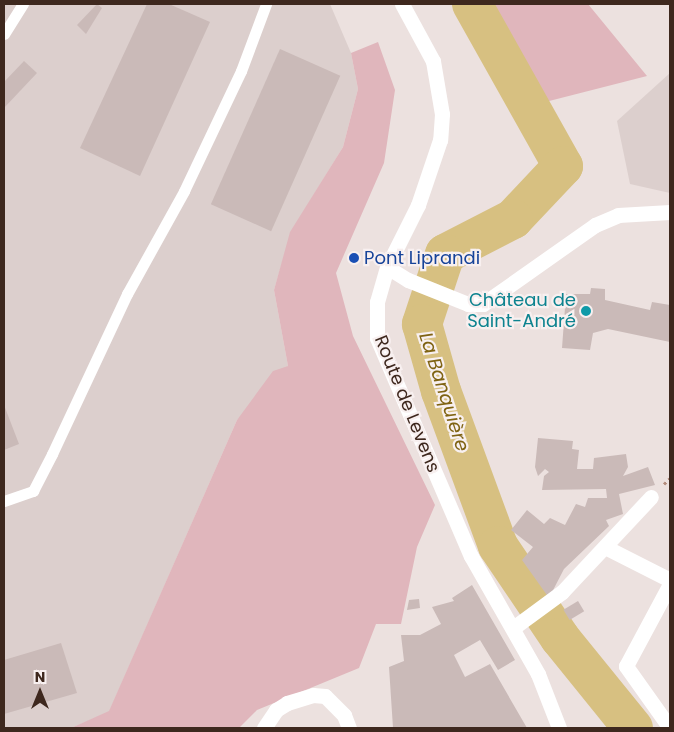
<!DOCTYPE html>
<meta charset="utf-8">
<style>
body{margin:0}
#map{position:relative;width:674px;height:732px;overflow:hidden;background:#ece1df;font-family:Poppins,sans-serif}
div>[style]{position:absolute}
.built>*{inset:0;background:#dccfcd}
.green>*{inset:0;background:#e0b6bc}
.river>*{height:40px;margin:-20px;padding:0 20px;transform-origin:20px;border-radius:20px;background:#d7c081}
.building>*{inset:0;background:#cabab8;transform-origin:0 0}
.path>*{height:3px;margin-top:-1.5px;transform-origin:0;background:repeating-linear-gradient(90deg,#b38b7c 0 2.5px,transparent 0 6.5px)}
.lane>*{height:11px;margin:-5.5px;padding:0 5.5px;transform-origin:5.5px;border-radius:5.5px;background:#fff}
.street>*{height:15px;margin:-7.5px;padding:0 7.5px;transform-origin:7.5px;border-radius:7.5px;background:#fff}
.secondary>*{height:15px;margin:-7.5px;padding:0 7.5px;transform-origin:7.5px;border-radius:7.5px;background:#fff}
.dots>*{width:14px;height:14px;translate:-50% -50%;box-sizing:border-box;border:2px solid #f8f0f0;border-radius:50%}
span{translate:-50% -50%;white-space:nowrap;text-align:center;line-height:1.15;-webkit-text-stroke:4.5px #f8f0f0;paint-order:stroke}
.transit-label{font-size:18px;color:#164399}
.left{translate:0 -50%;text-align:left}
.culture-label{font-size:18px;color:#0d838f}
.right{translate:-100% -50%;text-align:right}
.street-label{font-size:18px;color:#3e281e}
.water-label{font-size:19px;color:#7f6313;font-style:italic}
.frame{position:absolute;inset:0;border:5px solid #3e281e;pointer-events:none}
.north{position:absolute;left:15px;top:667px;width:50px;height:50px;-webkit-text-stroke:4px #f8f0f0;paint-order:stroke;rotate:0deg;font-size:14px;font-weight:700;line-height:20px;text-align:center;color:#3e281e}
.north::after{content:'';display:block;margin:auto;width:18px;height:22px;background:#3e281e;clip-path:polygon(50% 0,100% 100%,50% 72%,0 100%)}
</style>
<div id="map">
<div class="built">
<div style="clip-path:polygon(4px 4px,330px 4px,351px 53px,358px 89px,343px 147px,291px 232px,274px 290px,288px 366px,237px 420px,109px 712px,71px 728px,4px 728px)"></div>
<div style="clip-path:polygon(670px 73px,670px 193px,630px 184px,617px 121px)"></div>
</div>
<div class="green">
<div style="clip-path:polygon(467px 4px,588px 4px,647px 76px,510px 111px,484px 26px)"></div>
<div style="clip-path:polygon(378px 42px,395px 90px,384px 163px,336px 273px,353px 336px,435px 505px,417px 547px,401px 624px,376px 624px,359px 668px,257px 710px,239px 728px,71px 728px,109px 711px,237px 420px,273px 371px,288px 366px,274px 290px,290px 232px,343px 147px,358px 89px,351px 53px)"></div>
</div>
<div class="river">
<div style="left:472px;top:4px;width:186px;rotate:60.7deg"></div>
<div style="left:563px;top:166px;width:73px;rotate:133.3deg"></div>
<div style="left:513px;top:219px;width:76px;rotate:152.8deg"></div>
<div style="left:445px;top:254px;width:74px;rotate:108.2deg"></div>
<div style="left:422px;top:324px;width:70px;rotate:74.2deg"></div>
<div style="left:441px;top:391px;width:165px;rotate:69.8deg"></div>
<div style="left:498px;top:546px;width:111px;rotate:56deg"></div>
<div style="left:560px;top:638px;width:116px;rotate:51deg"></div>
</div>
<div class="building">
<div style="clip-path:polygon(97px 4px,102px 8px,86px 34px,77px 25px)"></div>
<div style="clip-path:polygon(147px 4px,169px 4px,210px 22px,140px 176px,80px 148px)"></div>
<div style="left:280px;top:49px;width:66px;height:170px;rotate:24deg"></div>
<div style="clip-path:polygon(24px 61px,37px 73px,4px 108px,4px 82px)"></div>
<div style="clip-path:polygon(591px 288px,605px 289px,605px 300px,650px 310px,652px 302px,670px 305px,670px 342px,608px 329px,593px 333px,590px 350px,562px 348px,566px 294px,590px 294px)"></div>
<div style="clip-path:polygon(4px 405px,19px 444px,4px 450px)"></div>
<div style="clip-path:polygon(538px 438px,573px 441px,572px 449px,579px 450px,577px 469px,593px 469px,594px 458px,626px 454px,628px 467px,623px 476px,648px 467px,655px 485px,619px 494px,623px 514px,606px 520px,609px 526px,564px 569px,549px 598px,522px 560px,533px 547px,511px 530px,527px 510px,544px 524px,550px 518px,565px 525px,576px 504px,585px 507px,588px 498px,607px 498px,606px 489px,542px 490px,544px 476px,549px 472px,545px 469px,538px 476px,535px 467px)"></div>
<div style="clip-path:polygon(472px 585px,515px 660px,498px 670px,480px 640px,454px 655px,465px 677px,490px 664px,527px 728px,393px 728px,389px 667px,404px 661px,401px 635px,420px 635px,441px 624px,432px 607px,454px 601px,452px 598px)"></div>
<div style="clip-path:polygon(419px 599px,420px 608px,407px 610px,409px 600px)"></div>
<div style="left:578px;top:601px;width:12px;height:17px;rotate:59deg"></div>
<div style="clip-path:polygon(61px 643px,77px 693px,4px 714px,4px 660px)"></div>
</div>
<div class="path">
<div style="left:664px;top:484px;width:8px;rotate:-45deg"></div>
</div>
<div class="lane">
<div style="left:4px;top:34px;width:36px;rotate:-58deg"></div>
<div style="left:4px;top:501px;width:31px;rotate:-19deg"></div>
<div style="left:33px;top:491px;width:42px;rotate:-62.8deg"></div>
<div style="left:52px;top:454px;width:177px;rotate:-64.9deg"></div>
<div style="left:127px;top:294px;width:118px;rotate:-61deg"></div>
<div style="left:184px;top:191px;width:133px;rotate:-64.6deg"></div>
<div style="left:241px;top:71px;width:72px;rotate:-69.5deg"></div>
</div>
<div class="street">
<div style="left:387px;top:267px;width:25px;rotate:32deg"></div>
<div style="left:408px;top:280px;width:65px;rotate:21.8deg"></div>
<div style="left:468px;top:304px;width:15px"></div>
<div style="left:483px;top:304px;width:137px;rotate:-35.2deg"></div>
<div style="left:595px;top:225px;width:25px;rotate:-23deg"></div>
<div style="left:618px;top:215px;width:52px;rotate:-3.3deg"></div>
<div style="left:605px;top:547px;width:73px;rotate:26.9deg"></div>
<div style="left:513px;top:628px;width:61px;rotate:-36.3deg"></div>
<div style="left:562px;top:592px;width:130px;rotate:-46.9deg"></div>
<div style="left:264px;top:728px;width:22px;rotate:-56deg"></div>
<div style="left:276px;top:710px;width:13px;rotate:-32deg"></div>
<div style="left:287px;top:703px;width:27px;rotate:-17deg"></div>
<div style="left:313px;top:695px;width:12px;rotate:5deg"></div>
<div style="left:325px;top:696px;width:27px;rotate:45deg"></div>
<div style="left:344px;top:715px;width:14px;rotate:69deg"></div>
<div style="left:670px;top:728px;width:76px;rotate:-125.4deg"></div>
<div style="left:626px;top:666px;width:93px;rotate:-61.8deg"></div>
</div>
<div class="secondary">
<div style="left:402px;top:4px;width:65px;rotate:61.5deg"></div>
<div style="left:433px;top:61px;width:54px;rotate:80.4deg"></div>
<div style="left:442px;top:114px;width:26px;rotate:94deg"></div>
<div style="left:440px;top:140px;width:69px;rotate:108.7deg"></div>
<div style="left:418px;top:205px;width:69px;rotate:116.6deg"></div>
<div style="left:387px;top:267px;width:36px;rotate:106deg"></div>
<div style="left:377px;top:302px;width:36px;rotate:90deg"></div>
<div style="left:377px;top:338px;width:237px;rotate:66.7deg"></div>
<div style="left:471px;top:556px;width:136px;rotate:60.4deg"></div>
<div style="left:538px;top:674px;width:58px;rotate:68.7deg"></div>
</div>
<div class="dots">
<div style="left:354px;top:258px;background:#1a4fb4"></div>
<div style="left:586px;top:311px;background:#0f9aa8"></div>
</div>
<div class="transit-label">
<span class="left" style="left:364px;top:258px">Pont Liprandi</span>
</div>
<div class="culture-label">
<span class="right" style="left:576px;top:311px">Château de<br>Saint-André</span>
</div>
<div class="street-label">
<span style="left:407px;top:404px;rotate:68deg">Route de Levens</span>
</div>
<div class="water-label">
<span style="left:444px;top:392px;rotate:72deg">La Banquière</span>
</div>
<div class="frame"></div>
<div class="north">N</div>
</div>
